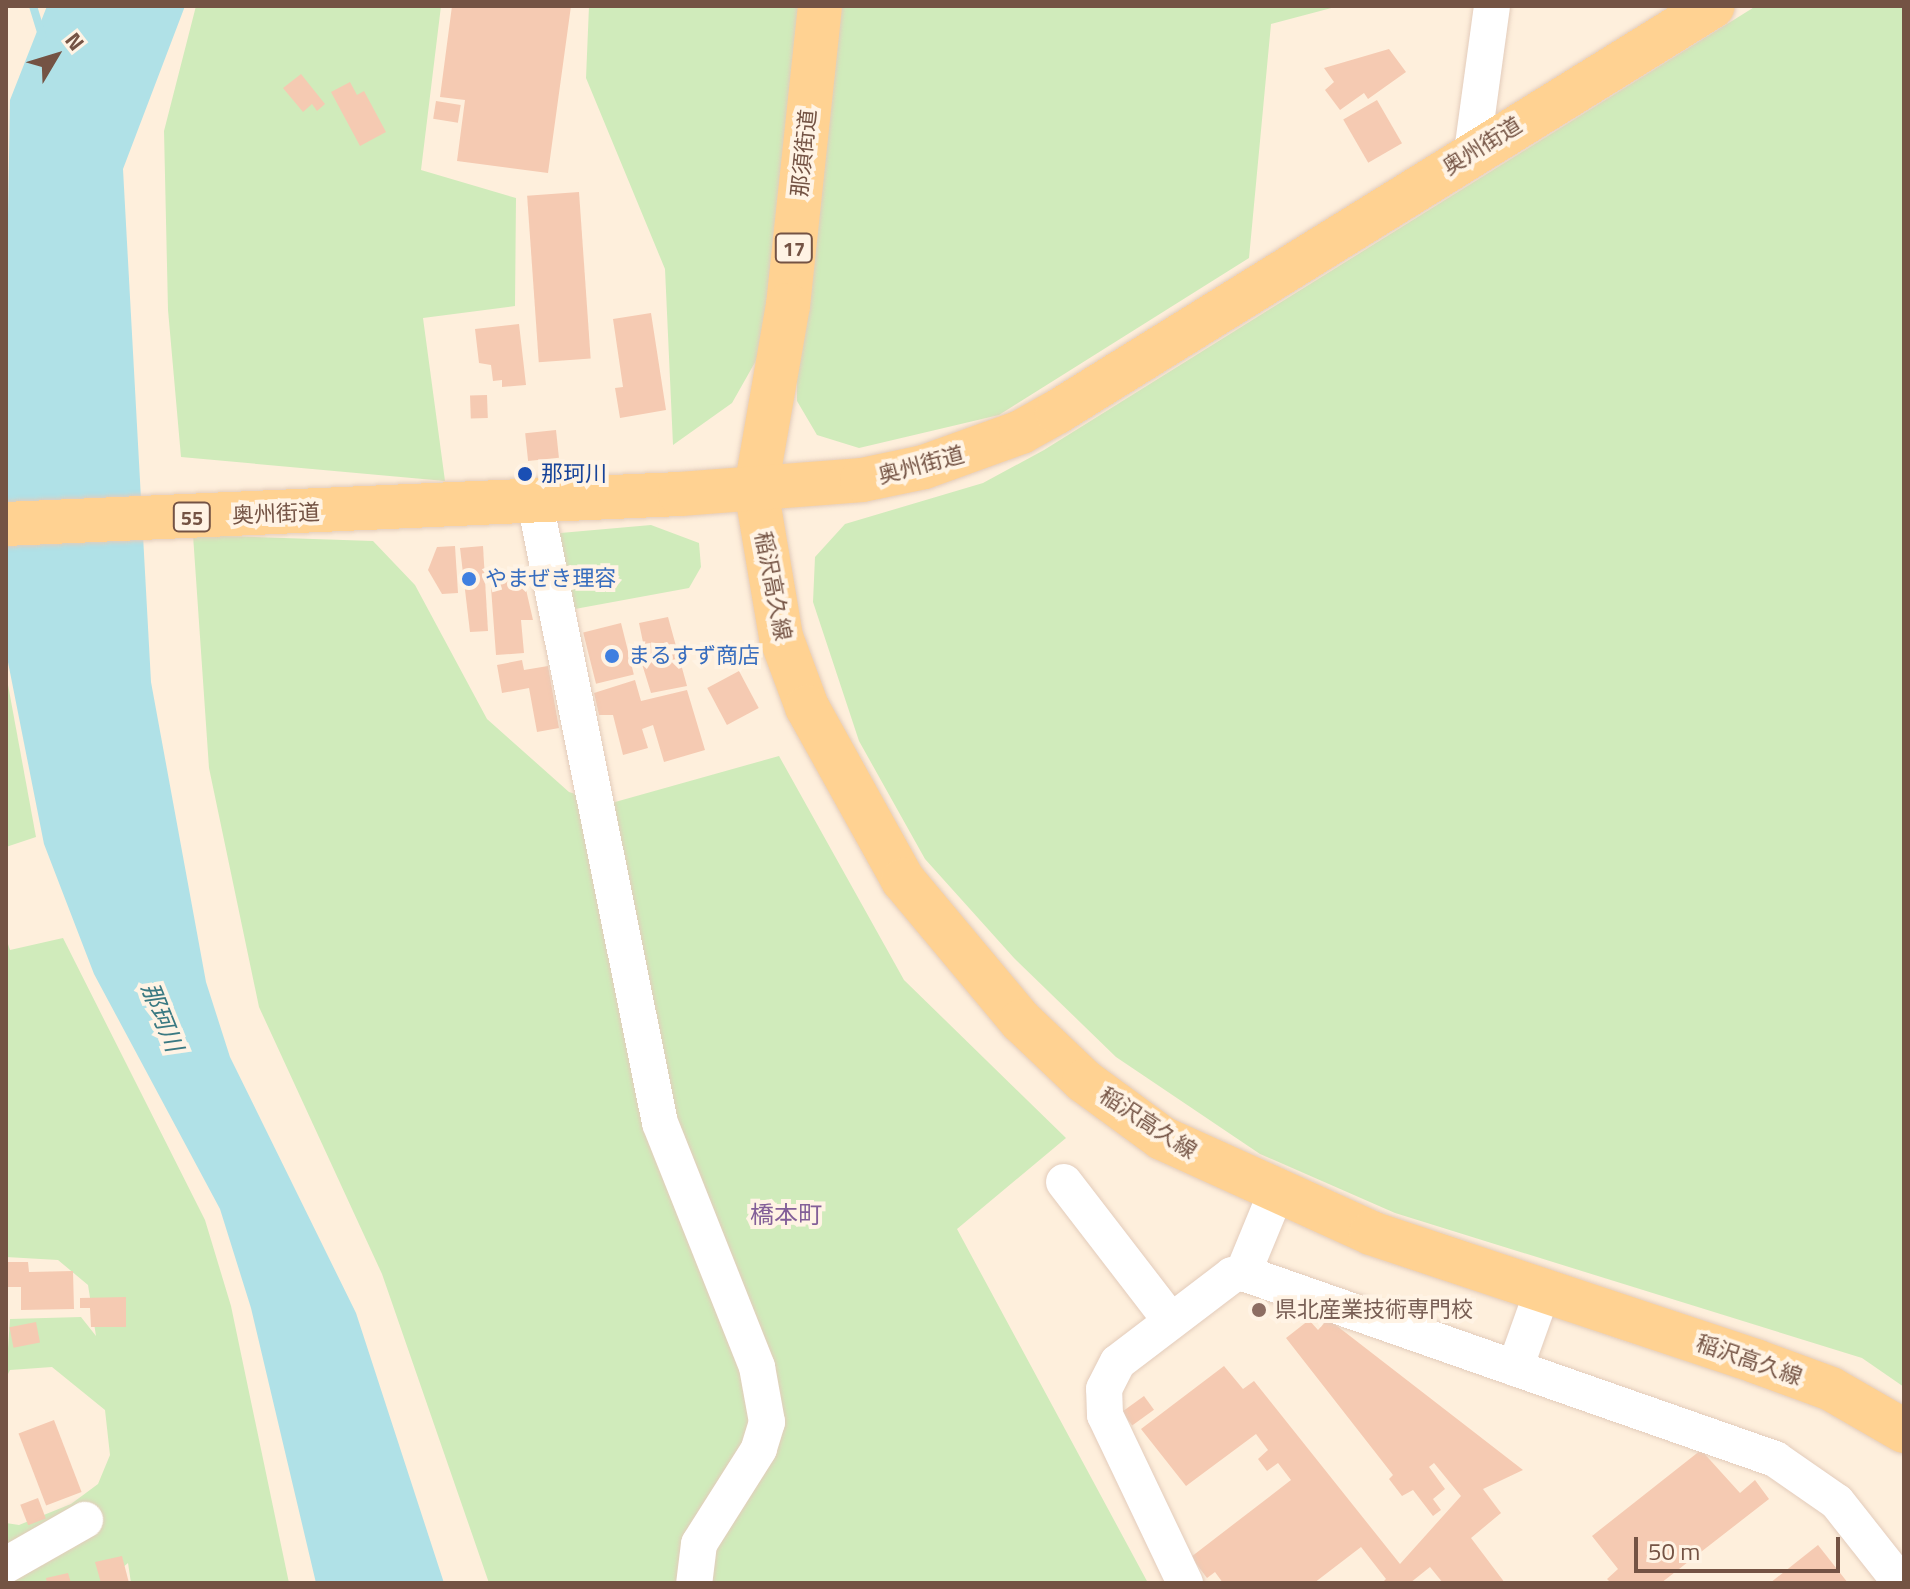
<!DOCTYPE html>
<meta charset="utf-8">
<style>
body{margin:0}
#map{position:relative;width:1910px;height:1589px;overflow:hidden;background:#feefdc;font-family:"Titillium Web","Noto Sans JP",sans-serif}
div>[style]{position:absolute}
.green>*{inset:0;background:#d0ebbb}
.water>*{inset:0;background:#b0e1e7}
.stream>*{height:8px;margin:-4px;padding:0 4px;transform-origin:4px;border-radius:4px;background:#b0e1e7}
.building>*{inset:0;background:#f5cab2;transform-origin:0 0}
.roads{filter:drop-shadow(0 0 2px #e3ccbb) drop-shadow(0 0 2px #e3ccbb)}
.minor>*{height:36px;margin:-18px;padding:0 18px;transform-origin:18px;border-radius:18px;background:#fff}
.major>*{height:44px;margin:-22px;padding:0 22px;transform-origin:22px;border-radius:22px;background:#ffd292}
.dots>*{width:22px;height:22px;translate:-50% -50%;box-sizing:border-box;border:4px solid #fff3e4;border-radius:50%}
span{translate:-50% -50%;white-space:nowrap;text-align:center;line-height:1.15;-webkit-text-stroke:8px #fff3e4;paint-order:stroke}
.shield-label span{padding:2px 6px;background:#fff3e4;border:2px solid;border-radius:6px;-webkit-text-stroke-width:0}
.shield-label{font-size:20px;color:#745344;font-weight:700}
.street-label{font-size:22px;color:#745344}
.transit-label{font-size:22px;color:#164399}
.left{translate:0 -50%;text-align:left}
.shop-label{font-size:22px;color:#366cbe}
.education-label{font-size:22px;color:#785e54}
.water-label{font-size:24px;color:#3a7982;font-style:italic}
.neighbourhood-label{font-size:24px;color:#835f98}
.frame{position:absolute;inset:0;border:8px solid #745344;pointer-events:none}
.north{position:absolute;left:16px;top:16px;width:80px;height:80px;-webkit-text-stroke:6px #fff3e4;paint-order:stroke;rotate:52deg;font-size:22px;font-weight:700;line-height:32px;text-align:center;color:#745344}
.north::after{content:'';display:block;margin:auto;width:28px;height:36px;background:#745344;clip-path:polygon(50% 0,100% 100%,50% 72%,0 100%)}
.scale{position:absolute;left:1634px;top:1537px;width:206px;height:36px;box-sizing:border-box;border:4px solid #745344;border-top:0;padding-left:10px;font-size:24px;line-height:28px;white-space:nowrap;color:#745344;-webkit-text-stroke:6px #fff3e4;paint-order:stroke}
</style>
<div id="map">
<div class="green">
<div style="clip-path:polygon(196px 6px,441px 6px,421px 170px,516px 198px,515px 306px,423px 318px,445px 481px,181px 457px,168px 310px,164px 131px)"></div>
<div style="clip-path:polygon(589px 6px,1339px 6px,1271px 24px,1249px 258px,999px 415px,859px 448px,817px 435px,797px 401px,797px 288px,732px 403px,673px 445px,665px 269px,586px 78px)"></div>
<div style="clip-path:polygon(1756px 6px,1904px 6px,1904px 1387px,1862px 1358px,1395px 1213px,1260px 1154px,1116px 1057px,1014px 958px,925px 859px,859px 741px,813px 602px,815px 557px,845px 524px,983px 483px,1044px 450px)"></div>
<div style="clip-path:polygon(651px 525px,699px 543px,701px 567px,689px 588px,564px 611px,549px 534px)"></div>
<div style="clip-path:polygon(193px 535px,373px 541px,415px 585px,487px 719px,569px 792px,608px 804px,779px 756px,904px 980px,1066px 1138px,957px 1229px,1148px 1583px,489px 1583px,382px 1274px,259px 1007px,209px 768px)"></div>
<div style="clip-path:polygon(6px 674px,36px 837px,6px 847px)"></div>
<div style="clip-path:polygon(6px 938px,10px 950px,63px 938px,205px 1220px,231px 1306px,289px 1583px,131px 1583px,128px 1563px,104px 1583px,6px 1583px,6px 1523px,19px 1525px,71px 1504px,98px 1484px,110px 1455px,105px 1410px,52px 1367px,10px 1370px,6px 1378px,10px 1319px,81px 1317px,96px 1336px,88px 1285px,58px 1260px,6px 1257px)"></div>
</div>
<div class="water">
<div style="clip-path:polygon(47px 6px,185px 6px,123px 169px,151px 682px,206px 982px,230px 1057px,356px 1313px,444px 1583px,316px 1583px,251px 1308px,220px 1209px,94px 974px,44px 844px,6px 652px,6px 331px,10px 100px)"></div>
</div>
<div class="stream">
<div style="left:33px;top:6px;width:31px;rotate:73deg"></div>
</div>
<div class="building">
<div style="clip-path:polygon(452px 6px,571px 6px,548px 173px,457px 161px,465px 100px,440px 97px)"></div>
<div style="clip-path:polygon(1389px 49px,1406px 72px,1368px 99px,1364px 93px,1340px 110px,1325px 90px,1334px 82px,1324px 68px)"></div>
<div style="clip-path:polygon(301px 74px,325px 104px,317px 111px,312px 104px,303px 112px,283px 88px)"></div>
<div style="clip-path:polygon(350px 82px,357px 95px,364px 91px,386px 132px,360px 146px,331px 92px)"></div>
<div style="left:1377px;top:100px;width:50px;height:39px;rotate:60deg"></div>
<div style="left:436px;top:101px;width:25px;height:18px;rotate:9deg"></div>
<div style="left:579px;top:192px;width:167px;height:52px;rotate:86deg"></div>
<div style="clip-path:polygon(651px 313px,666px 410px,620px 418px,615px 388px,623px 387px,613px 319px)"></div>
<div style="clip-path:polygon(519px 324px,526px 385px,502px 387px,502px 380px,493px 381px,491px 365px,479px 363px,475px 329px)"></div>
<div style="left:487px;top:395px;width:23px;height:17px;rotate:88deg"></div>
<div style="left:556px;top:430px;width:28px;height:31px;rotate:84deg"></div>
<div style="clip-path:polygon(455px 546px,458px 593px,442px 594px,428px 570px,437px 547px)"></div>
<div style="clip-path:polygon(483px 546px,488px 631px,470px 632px,460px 548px)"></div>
<div style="clip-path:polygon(522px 572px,533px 620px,521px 620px,524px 653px,496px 655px,490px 574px)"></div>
<div style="clip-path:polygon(668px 617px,687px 686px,651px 693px,637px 648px,644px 647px,639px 623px)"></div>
<div style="left:621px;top:623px;width:53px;height:39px;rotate:76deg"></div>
<div style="clip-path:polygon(522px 660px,524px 670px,548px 666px,559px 728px,537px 732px,529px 688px,502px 693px,497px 665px)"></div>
<div style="left:739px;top:671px;width:42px;height:36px;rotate:62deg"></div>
<div style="clip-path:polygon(635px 680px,641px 701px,687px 690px,705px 750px,664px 762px,653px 725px,642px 729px,648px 748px,623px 755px,613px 715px,599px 715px,594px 693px)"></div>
<div style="clip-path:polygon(6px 1262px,28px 1262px,29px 1272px,73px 1271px,74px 1309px,21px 1310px,21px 1287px,6px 1287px)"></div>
<div style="clip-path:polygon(126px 1297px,126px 1327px,91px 1327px,90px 1308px,80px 1308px,80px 1298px)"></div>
<div style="clip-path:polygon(1328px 1319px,1523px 1470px,1483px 1489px,1501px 1513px,1471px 1538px,1505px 1583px,1443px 1583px,1430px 1567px,1410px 1583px,1382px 1583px,1386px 1579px,1361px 1547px,1314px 1583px,1223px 1583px,1215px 1572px,1207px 1578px,1191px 1557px,1291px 1480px,1278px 1463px,1267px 1471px,1258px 1459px,1268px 1450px,1256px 1434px,1186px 1486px,1141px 1429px,1224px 1366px,1243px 1389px,1254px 1381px,1400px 1564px,1461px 1496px,1434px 1463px,1429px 1467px,1445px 1489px,1433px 1499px,1441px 1510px,1433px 1516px,1413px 1490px,1402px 1496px,1389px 1479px,1393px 1475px,1286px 1338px,1309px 1320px,1318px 1330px)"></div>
<div style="left:36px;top:1322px;width:21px;height:27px;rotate:79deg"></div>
<div style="left:1144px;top:1396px;width:17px;height:27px;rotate:54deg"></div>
<div style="left:54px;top:1420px;width:77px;height:38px;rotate:69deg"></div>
<div style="clip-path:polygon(1701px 1450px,1740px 1493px,1755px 1480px,1769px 1499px,1661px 1583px,1611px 1583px,1607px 1579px,1618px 1569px,1592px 1536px)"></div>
<div style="left:38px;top:1498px;width:22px;height:19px;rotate:69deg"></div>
<div style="clip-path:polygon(1818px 1545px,1848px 1583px,1770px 1583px)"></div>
<div style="clip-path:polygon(122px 1556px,129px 1583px,101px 1583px,95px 1562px)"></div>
<div style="clip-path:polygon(68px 1573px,71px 1583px,47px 1583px,46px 1578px)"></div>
</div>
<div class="roads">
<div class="minor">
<div style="left:1472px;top:152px;width:147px;rotate:-82.2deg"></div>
<div style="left:535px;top:502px;width:633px;rotate:78.62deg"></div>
<div style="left:660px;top:1123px;width:263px;rotate:68.3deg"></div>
<div style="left:757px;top:1367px;width:56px;rotate:79.7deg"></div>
<div style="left:767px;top:1422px;width:28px;rotate:107deg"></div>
<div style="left:759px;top:1449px;width:112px;rotate:122.3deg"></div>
<div style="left:699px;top:1544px;width:39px;rotate:97deg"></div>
<div style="left:1064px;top:1182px;width:175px;rotate:52.4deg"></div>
<div style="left:1243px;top:1273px;width:87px;rotate:-67.6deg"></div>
<div style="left:1515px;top:1368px;width:83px;rotate:-70.3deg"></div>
<div style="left:6px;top:1565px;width:91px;rotate:-29.7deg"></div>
<div style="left:1185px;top:1583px;width:186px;rotate:-115.5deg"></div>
<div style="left:1105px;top:1415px;width:26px;rotate:-92deg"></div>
<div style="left:1104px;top:1389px;width:30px;rotate:-63deg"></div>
<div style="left:1118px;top:1362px;width:143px;rotate:-37.3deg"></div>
<div style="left:1232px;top:1275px;width:11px;rotate:-10deg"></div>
<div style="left:1243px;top:1273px;width:564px;rotate:19.27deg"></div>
<div style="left:1775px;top:1459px;width:75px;rotate:34.7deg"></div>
<div style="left:1837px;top:1502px;width:103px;rotate:51.7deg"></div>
</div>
<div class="major">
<div style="left:820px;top:6px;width:301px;rotate:96.1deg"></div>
<div style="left:788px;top:305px;width:187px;rotate:99.9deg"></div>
<div style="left:756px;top:489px;width:150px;rotate:80.4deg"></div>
<div style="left:781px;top:637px;width:75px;rotate:69.6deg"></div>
<div style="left:807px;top:707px;width:198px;rotate:61deg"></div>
<div style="left:903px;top:880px;width:184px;rotate:50.1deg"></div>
<div style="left:1021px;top:1021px;width:87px;rotate:43.6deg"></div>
<div style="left:1084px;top:1081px;width:97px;rotate:36.2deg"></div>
<div style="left:1162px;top:1138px;width:230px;rotate:24.4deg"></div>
<div style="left:1371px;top:1233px;width:405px;rotate:18.4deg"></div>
<div style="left:1755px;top:1361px;width:81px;rotate:20.2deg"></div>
<div style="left:1831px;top:1389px;width:84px;rotate:29.9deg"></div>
<div style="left:6px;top:524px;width:675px;rotate:-2.55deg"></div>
<div style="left:680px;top:494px;width:183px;rotate:-4.4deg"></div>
<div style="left:862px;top:480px;width:63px;rotate:-11.8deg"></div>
<div style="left:924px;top:467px;width:103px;rotate:-19.8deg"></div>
<div style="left:1021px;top:432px;width:41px;rotate:-29.1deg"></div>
<div style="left:1057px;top:412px;width:771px;rotate:-31.75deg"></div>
</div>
</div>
<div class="dots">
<div style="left:525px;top:474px;background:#1a4fb4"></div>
<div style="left:469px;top:579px;background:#3f7fe0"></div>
<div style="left:612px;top:656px;background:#3f7fe0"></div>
<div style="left:1259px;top:1310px;background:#8d6e63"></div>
</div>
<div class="shield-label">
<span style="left:794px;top:248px">17</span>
<span style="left:192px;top:517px">55</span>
</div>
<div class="street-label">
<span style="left:1482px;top:146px;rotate:-32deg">奥州街道</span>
<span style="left:804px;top:153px;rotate:-84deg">那須街道</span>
<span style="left:921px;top:465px;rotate:-15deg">奥州街道</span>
<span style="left:276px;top:514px;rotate:-2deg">奥州街道</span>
<span style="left:773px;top:586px;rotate:79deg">稲沢高久線</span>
<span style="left:1148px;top:1123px;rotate:33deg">稲沢高久線</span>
<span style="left:1749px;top:1360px;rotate:19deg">稲沢高久線</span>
</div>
<div class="transit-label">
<span class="left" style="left:541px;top:474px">那珂川</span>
</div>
<div class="shop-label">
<span class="left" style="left:485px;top:579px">やまぜき理容</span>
<span class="left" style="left:628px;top:656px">まるすず商店</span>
</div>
<div class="education-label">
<span class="left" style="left:1275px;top:1310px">県北産業技術専門校</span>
</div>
<div class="water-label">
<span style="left:162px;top:1017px;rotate:68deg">那珂川</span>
</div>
<div class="neighbourhood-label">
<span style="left:786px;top:1215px">橋本町</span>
</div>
<div class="frame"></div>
<div class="north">N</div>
<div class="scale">50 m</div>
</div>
